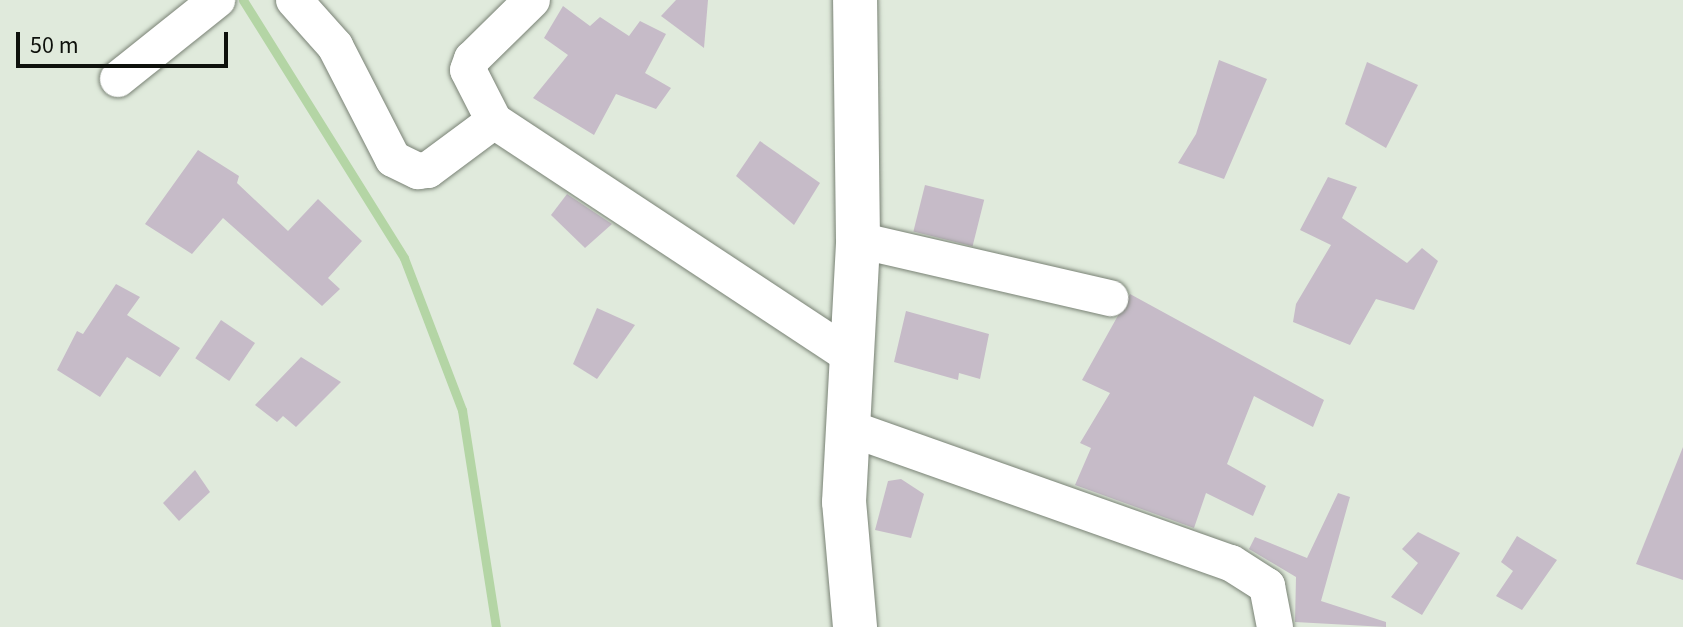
<!DOCTYPE html>
<style>
body{margin:0}
#map{position:relative;width:1683px;height:627px;overflow:hidden;background:#e0eadc;font-family:"Source Sans 3",sans-serif}
div>[style]{position:absolute}
.stream>*{height:9px;margin:-4.5px;padding:0 4.5px;transform-origin:4.5px;border-radius:4.5px;background:#b4d5a5}
.building>*{inset:0;background:#c6bbc8;transform-origin:0 0}
.roads{filter:drop-shadow(0 0 2px #798275) drop-shadow(0 0 2px #798275)}
.minor>*{height:36px;margin:-18px;padding:0 18px;transform-origin:18px;border-radius:18px;background:#fff}
.major>*{height:44px;margin:-22px;padding:0 22px;transform-origin:22px;border-radius:22px;background:#fff}
span{translate:-50% -50%;white-space:nowrap;text-align:center;line-height:1.15;-webkit-text-stroke:8px #e0eadc;paint-order:stroke}
.scale{position:absolute;left:16px;top:32px;width:212px;height:36px;box-sizing:border-box;border:4px solid #0e110c;border-top:0;padding-left:10px;font-size:24px;line-height:28px;white-space:nowrap;color:#0e110c;-webkit-text-stroke:6px #e0eadc;paint-order:stroke}
</style>
<div id="map">
<div class="stream">
<div style="left:243px;top:0;width:304px;rotate:58deg"></div>
<div style="left:404px;top:258px;width:163px;rotate:69.1deg"></div>
<div style="left:462px;top:410px;width:220px;rotate:81.1deg"></div>
</div>
<div class="building">
<div style="clip-path:polygon(676px 0,708px 0,704px 48px,661px 16px)"></div>
<div style="clip-path:polygon(563px 6px,590px 26px,600px 17px,629px 36px,640px 21px,666px 34px,645px 73px,671px 88px,656px 109px,616px 94px,594px 135px,533px 98px,568px 55px,544px 38px)"></div>
<div style="clip-path:polygon(1219px 60px,1267px 79px,1224px 179px,1178px 163px,1196px 134px)"></div>
<div style="clip-path:polygon(1367px 62px,1418px 85px,1386px 148px,1345px 124px)"></div>
<div style="clip-path:polygon(760px 141px,820px 183px,794px 225px,736px 176px)"></div>
<div style="clip-path:polygon(198px 150px,239px 176px,237px 183px,288px 231px,318px 199px,362px 241px,328px 278px,340px 289px,322px 306px,223px 218px,192px 254px,145px 224px)"></div>
<div style="clip-path:polygon(1328px 177px,1357px 187px,1342px 218px,1407px 263px,1422px 248px,1438px 261px,1414px 310px,1376px 299px,1350px 345px,1293px 322px,1296px 304px,1331px 245px,1300px 230px)"></div>
<div style="left:925px;top:185px;width:61px;height:48px;rotate:14deg"></div>
<div style="clip-path:polygon(567px 194px,612px 224px,585px 248px,551px 215px)"></div>
<div style="clip-path:polygon(116px 284px,140px 297px,127px 315px,180px 348px,160px 377px,127px 357px,100px 397px,57px 370px,77px 331px,83px 334px)"></div>
<div style="clip-path:polygon(1130px 294px,1324px 400px,1313px 427px,1254px 396px,1227px 464px,1266px 486px,1253px 516px,1206px 493px,1194px 528px,1075px 485px,1091px 448px,1080px 443px,1110px 393px,1082px 380px)"></div>
<div style="clip-path:polygon(597px 308px,635px 325px,597px 379px,573px 364px)"></div>
<div style="clip-path:polygon(906px 311px,989px 334px,980px 379px,959px 373px,958px 380px,894px 362px)"></div>
<div style="left:221px;top:320px;width:41px;height:46px;rotate:34deg"></div>
<div style="clip-path:polygon(301px 357px,341px 382px,296px 427px,283px 416px,277px 422px,255px 405px)"></div>
<div style="clip-path:polygon(1683px 447px,1683px 580px,1636px 564px)"></div>
<div style="clip-path:polygon(195px 470px,210px 492px,179px 521px,163px 503px)"></div>
<div style="clip-path:polygon(901px 479px,924px 494px,911px 538px,875px 530px,888px 481px)"></div>
<div style="clip-path:polygon(1338px 493px,1350px 497px,1321px 601px,1386px 622px,1386px 627px,1295px 622px,1296px 577px,1249px 549px,1255px 537px,1307px 558px)"></div>
<div style="clip-path:polygon(1418px 532px,1460px 553px,1422px 615px,1391px 597px,1418px 563px,1402px 549px)"></div>
<div style="clip-path:polygon(1517px 536px,1557px 560px,1522px 610px,1496px 596px,1513px 571px,1501px 562px)"></div>
</div>
<div class="roads">
<div class="minor">
<div style="left:294px;top:0;width:62px;rotate:48.3deg"></div>
<div style="left:335px;top:46px;width:127px;rotate:62.8deg"></div>
<div style="left:393px;top:159px;width:28px;rotate:26deg"></div>
<div style="left:418px;top:171px;width:10px;rotate:-6deg"></div>
<div style="left:428px;top:170px;width:82px;rotate:-36.6deg"></div>
<div style="left:494px;top:121px;width:57px;rotate:-117deg"></div>
<div style="left:468px;top:70px;width:12px;rotate:-70deg"></div>
<div style="left:472px;top:59px;width:84px;rotate:-44.5deg"></div>
<div style="left:118px;top:79px;width:127px;rotate:-38.6deg"></div>
<div style="left:494px;top:121px;width:431px;rotate:33.4deg"></div>
<div style="left:858px;top:240px;width:259px;rotate:13deg"></div>
<div style="left:849px;top:428px;width:405px;rotate:19.5deg"></div>
<div style="left:1231px;top:563px;width:43px;rotate:32.6deg"></div>
<div style="left:1267px;top:586px;width:42px;rotate:79deg"></div>
</div>
<div class="major">
<div style="left:855px;top:627px;width:125px;rotate:-95deg"></div>
<div style="left:844px;top:502px;width:262px;rotate:-86.9deg"></div>
<div style="left:858px;top:240px;width:240px;rotate:-90.7deg"></div>
</div>
</div>
<div class="scale">50 m</div>
</div>
